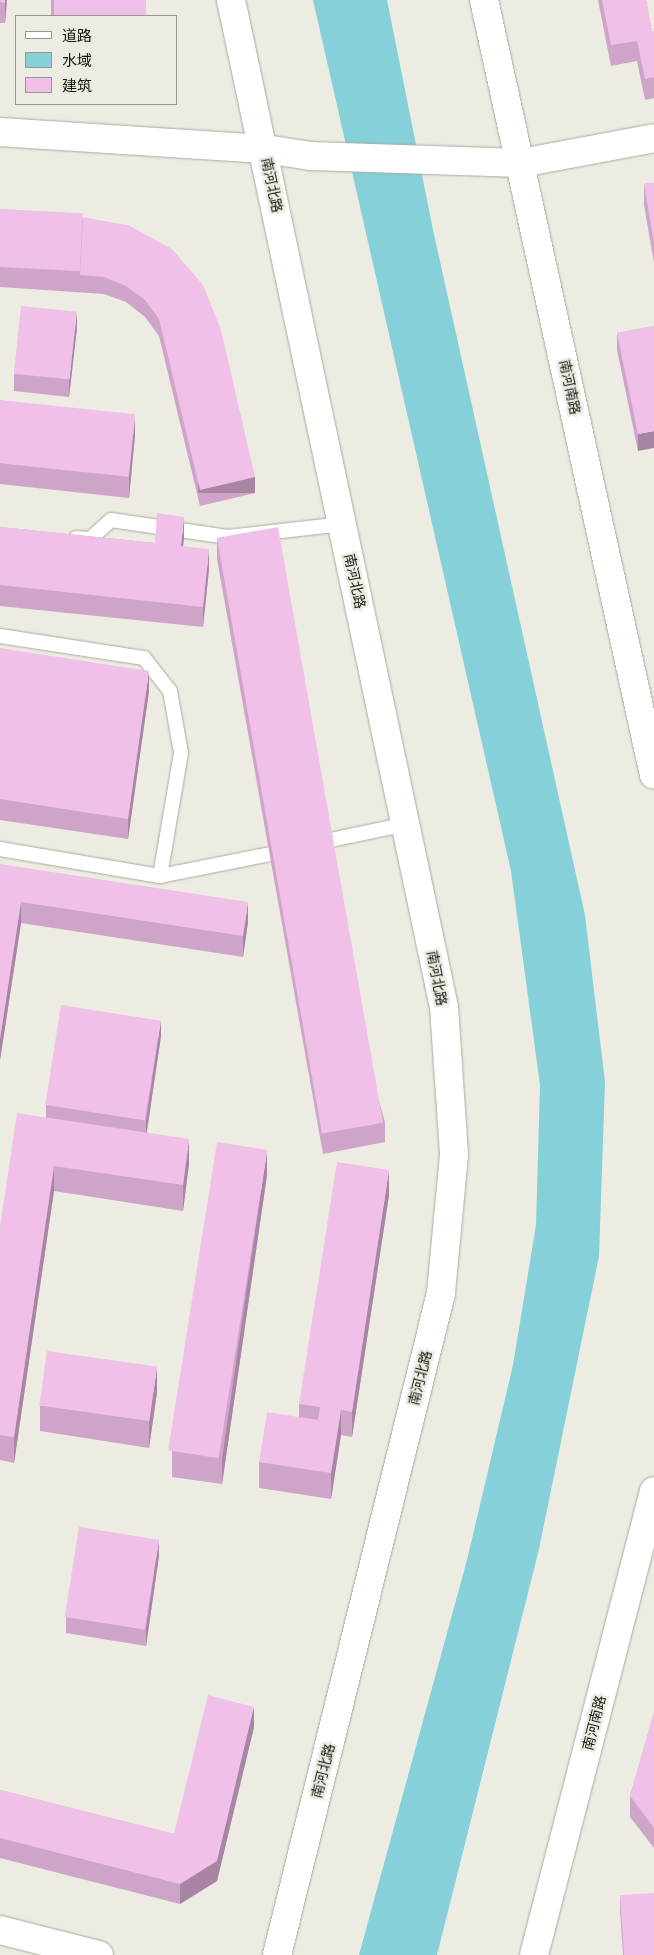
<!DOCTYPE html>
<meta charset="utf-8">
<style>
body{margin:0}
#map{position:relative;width:654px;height:1955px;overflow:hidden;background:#edece2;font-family:"PT Sans Narrow","Noto Sans SC",sans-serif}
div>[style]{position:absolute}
.water>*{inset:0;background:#85d0d9}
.roads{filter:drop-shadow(0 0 1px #aba9a0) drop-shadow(0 0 1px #aba9a0)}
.lane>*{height:14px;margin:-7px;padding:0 7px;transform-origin:7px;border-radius:7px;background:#fff}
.street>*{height:28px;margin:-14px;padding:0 14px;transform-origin:14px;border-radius:14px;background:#fff}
.secondary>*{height:28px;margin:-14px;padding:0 14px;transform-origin:14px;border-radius:14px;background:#fff}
.wall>*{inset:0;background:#cea5c8;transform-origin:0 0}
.shaded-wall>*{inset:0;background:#a886a3;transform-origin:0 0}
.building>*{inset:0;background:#f0c0e9;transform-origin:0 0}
span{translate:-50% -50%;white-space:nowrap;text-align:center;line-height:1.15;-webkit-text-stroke:5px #edece2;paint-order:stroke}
.street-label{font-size:14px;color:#161512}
.legend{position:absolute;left:15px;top:15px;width:162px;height:90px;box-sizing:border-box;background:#edece2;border:1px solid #97968f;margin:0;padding:6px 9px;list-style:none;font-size:15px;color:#161512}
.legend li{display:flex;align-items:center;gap:10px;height:25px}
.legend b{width:25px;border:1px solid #97968f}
</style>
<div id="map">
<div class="water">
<div style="clip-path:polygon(313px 0,387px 0,433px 230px,585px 915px,605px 1082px,599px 1256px,539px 1549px,437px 1955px,359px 1955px,467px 1560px,513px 1365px,536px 1225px,540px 1085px,511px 871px)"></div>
</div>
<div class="roads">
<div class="lane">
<div style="left:76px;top:538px;width:14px;rotate:4deg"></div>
<div style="left:90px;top:539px;width:28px;rotate:-42deg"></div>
<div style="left:111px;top:520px;width:118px;rotate:8.3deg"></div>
<div style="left:228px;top:537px;width:116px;rotate:-6.4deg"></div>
<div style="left:0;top:636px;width:146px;rotate:8.7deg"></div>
<div style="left:144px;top:658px;width:42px;rotate:51.8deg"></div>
<div style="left:170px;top:691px;width:63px;rotate:79.9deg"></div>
<div style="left:181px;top:753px;width:125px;rotate:99.7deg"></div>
<div style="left:331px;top:840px;width:77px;rotate:-12deg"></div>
<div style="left:0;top:849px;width:162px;rotate:9.6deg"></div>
<div style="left:160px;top:876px;width:112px;rotate:-11.3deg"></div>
</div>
<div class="street">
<div style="left:0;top:132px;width:266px;rotate:3.7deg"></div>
</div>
<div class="secondary">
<div style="left:231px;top:0;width:1029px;rotate:78.06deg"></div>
<div style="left:444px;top:1007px;width:148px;rotate:86.1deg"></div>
<div style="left:454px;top:1155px;width:139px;rotate:95.4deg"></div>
<div style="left:441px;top:1293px;width:682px;rotate:103.91deg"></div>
<div style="left:484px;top:0;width:793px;rotate:77.63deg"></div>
<div style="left:265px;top:149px;width:47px;rotate:8.7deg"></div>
<div style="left:311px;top:156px;width:210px;rotate:1.9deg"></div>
<div style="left:521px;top:163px;width:135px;rotate:-10.6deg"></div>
<div style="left:0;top:1930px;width:102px;rotate:14.2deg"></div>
<div style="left:534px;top:1955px;width:479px;rotate:-75.5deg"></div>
</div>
</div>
<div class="wall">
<div style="clip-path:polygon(0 0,7px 0,5px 23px,0 23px)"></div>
<div style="left:51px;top:0;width:95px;height:16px"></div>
<div style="clip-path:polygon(598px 0,646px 0,652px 32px,654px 31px,654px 98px,645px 100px,637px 61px,611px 66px)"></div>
<div style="clip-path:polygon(654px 183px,654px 263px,644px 205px,644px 184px)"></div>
<div style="clip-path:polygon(0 209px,83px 218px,130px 226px,255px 493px,200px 506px,159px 336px,145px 317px,126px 302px,104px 294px,0 287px)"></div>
<div style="clip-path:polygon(654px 326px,638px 451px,617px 350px,617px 333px)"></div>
<div style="clip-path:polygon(77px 328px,69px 397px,14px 391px,14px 374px)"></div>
<div style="clip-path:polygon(0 400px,135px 435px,129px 498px,0 484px)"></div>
<div style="clip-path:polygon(0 527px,155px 543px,184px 537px,183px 546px,209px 569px,203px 627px,0 606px)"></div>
<div style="clip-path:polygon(217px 538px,385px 1122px,385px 1142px,323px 1154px,217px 559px)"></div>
<div style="clip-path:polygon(0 648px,149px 691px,128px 839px,0 820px)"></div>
<div style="clip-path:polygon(0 864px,248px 922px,243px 957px,21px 923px,0 1060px)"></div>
<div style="clip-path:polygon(161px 1036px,147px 1132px,189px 1164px,183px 1211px,54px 1191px,14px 1463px,0 1460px,0 1227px,46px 1117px,46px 1105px)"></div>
<div style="clip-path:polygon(267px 1175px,222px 1484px,172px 1477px,172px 1451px)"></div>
<div style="clip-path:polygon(389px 1195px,352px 1437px,341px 1435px,331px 1499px,259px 1488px,259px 1462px,299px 1417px,299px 1404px)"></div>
<div style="clip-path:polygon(157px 1392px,149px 1448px,40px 1431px,40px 1406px)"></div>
<div style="clip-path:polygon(159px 1556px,146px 1646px,66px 1633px,66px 1617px)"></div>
<div style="clip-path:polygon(654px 1713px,654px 1848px,630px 1817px,630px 1796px)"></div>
<div style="clip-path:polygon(254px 1727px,217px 1881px,180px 1904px,0 1858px,0 1790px,174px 1834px)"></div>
<div style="clip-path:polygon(620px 1895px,654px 1955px,623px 1955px,620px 1911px)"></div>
</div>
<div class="shaded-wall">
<div style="clip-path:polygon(5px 0,7px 0,5px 23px)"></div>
<div style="clip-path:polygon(77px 312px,77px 328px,69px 397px,69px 380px)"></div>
<div style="clip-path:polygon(135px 415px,135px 435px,129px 498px,129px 477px)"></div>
<div style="clip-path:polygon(654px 431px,654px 448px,638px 451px,638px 434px)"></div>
<div style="left:255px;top:477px;width:16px;height:57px;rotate:90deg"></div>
<div style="clip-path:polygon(184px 517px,184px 537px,181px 566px,181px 546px)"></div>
<div style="clip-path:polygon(209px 549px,209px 569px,203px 627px,203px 607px)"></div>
<div style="clip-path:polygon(149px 671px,149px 691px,128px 839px,128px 819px)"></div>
<div style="clip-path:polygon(21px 902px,21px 923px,0 1060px,0 1039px)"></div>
<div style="clip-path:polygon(248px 902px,248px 922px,243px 957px,243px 936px)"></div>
<div style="clip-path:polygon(161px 1020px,161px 1036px,146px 1136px,146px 1120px)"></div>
<div style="clip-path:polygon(189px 1139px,189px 1164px,183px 1211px,183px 1185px)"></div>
<div style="clip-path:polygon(267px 1150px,267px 1175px,222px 1484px,222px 1459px)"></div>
<div style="clip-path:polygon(54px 1166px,54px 1191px,14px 1463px,14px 1437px)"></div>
<div style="clip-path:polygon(389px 1170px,389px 1195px,352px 1437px,352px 1412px)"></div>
<div style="clip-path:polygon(157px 1367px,157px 1392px,149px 1448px,149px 1423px)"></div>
<div style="clip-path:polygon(341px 1410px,341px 1435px,331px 1499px,331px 1473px)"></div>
<div style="clip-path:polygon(159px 1539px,159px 1556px,146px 1646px,146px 1629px)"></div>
<div style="clip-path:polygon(254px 1707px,254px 1727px,217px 1881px,180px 1904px,180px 1884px)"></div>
</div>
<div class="building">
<div style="clip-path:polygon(0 0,5px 0,5px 3px,0 2px)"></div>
<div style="left:54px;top:0;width:92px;height:16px"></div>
<div style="clip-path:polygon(602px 0,646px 0,652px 32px,654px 31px,654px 77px,645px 79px,637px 41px,611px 45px)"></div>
<div style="clip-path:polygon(654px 183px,654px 243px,644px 184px)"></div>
<div style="left:0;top:209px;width:83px;height:58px;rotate:3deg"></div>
<div style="clip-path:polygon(83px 217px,130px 226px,172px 249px,203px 285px,221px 330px,255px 477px,200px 490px,159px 319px,145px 300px,126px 286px,104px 277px,80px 275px)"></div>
<div style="left:21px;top:306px;width:56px;height:68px;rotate:6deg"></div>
<div style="clip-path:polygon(654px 326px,654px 431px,638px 434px,617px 333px)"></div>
<div style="left:0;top:400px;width:136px;height:63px;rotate:6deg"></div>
<div style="clip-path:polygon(157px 513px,184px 517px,181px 546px,209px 549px,203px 607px,0 585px,0 527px,155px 543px)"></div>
<div style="left:278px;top:527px;width:605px;height:62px;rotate:80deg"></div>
<div style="clip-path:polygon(0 648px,149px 671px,128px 819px,0 799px)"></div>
<div style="clip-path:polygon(0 864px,248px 902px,243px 936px,21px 902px,0 1039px)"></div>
<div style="left:61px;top:1005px;width:101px;height:101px;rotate:9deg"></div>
<div style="clip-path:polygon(17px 1113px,189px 1139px,183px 1185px,54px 1166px,14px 1437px,0 1435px,0 1227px)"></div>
<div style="left:217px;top:1142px;width:51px;height:312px;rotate:9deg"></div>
<div style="clip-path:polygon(337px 1162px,389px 1170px,352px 1412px,341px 1410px,331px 1473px,259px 1462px,267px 1412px,318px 1420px,320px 1407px,299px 1404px)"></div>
<div style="left:47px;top:1351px;width:111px;height:55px;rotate:8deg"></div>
<div style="left:79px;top:1527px;width:81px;height:91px;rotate:9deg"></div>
<div style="clip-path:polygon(208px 1695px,254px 1707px,217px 1861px,180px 1884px,0 1838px,0 1790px,174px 1834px)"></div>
<div style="clip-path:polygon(654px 1713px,654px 1828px,630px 1796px)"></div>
<div style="clip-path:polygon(654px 1893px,654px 1955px,624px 1955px,620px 1895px)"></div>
</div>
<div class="street-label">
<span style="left:272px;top:185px;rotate:78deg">南河北路</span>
<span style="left:570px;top:387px;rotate:78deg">南河南路</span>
<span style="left:355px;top:581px;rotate:78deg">南河北路</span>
<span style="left:437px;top:978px;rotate:79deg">南河北路</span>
<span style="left:420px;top:1378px;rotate:-76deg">南河北路</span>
<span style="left:594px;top:1723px;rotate:-76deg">南河南路</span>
<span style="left:323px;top:1771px;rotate:-76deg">南河北路</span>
</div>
<ul class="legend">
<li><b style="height:6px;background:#fff"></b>道路</li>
<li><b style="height:14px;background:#85d0d9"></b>水域</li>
<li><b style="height:14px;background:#f0c0e9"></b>建筑</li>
</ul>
</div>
